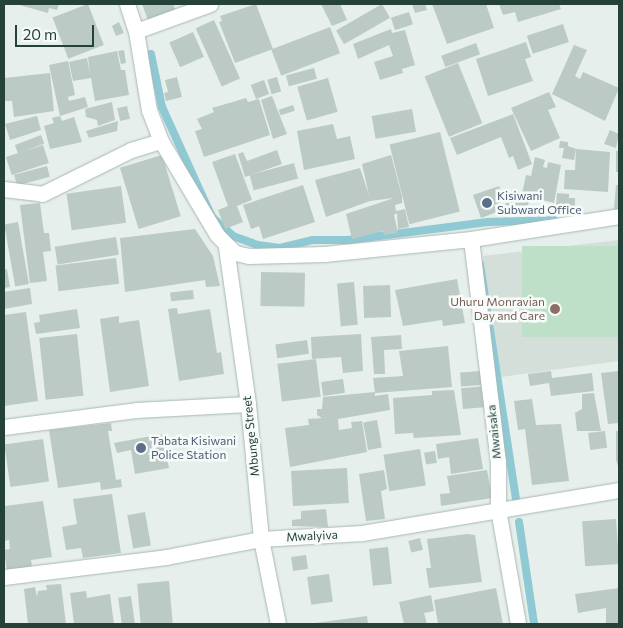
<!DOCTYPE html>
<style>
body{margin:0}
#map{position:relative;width:623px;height:628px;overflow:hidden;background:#e6efeb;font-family:Commissioner,sans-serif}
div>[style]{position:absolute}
.built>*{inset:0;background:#d4dfda}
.green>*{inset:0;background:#bfe0c8;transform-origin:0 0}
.stream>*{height:8px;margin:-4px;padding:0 4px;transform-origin:4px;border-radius:4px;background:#8ec9d4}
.building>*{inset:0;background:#bbcac4;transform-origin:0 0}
.roads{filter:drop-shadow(0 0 1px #a8b8b2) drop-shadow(0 0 1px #a8b8b2)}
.minor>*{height:15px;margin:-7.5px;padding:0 7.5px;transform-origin:7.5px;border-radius:7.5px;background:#fff}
.dots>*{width:14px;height:14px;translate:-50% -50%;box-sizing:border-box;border:2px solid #f7fbf9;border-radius:50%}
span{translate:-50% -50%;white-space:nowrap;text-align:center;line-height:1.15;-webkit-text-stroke:5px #f7fbf9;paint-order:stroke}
.service-label{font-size:12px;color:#4e5e75}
.left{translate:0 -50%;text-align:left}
.education-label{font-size:12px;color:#785e54}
.right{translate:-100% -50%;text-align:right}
.street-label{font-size:12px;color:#24423a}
.frame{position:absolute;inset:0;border:5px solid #24423a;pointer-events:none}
.scale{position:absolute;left:15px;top:25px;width:79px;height:22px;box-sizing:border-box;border:2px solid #24423a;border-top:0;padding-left:6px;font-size:15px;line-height:18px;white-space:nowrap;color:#24423a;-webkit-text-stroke:4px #f7fbf9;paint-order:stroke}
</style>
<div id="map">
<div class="built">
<div style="clip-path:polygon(619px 240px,619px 361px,501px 377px,483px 256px)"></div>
</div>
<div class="green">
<div style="left:619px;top:246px;width:91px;height:97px;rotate:90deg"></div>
</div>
<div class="stream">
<div style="left:151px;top:54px;width:54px;rotate:78.3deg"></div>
<div style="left:162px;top:107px;width:121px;rotate:65.6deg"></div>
<div style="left:212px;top:217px;width:28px;rotate:42deg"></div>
<div style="left:233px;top:236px;width:27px;rotate:20deg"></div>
<div style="left:258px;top:245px;width:22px;rotate:8deg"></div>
<div style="left:280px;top:248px;width:34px;rotate:-14deg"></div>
<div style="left:313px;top:240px;width:35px"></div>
<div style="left:348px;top:240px;width:141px;rotate:-7.3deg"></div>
<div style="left:488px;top:222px;width:66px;rotate:-1.7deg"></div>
<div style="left:480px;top:264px;width:237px;rotate:81.3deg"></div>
<div style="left:519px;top:522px;width:103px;rotate:81.6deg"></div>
</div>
<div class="building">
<div style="clip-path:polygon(16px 4px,59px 4px,57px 10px,49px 8px,48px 13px)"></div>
<div style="left:88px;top:4px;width:44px;height:38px;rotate:69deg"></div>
<div style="clip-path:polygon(142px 4px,173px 4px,177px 13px,149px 23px)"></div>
<div style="clip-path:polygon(256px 4px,273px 49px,235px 63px,219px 22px,222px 21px,220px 16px)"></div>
<div style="clip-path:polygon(321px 4px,340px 4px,347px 20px,332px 26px)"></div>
<div style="left:382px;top:4px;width:16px;height:53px;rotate:60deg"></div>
<div style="clip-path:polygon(412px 4px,425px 4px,427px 10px,415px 13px)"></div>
<div style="clip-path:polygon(432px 4px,486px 4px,494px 28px,447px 44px)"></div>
<div style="clip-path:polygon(499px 4px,559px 4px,561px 9px,518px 22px,515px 12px,503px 15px)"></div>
<div style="left:409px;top:12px;width:13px;height:19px;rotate:72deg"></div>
<div style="left:214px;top:20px;width:64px;height:20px;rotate:66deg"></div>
<div style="clip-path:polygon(119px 22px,124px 33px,116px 36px,112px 26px)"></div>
<div style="left:563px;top:24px;width:19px;height:38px;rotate:72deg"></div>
<div style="left:330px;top:27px;width:28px;height:63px;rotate:69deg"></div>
<div style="clip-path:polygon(391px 29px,392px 33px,405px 30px,415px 65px,402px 69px,403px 73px,380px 80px,374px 62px,393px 56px,389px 45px,358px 59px,353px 44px)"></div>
<div style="left:193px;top:32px;width:27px;height:26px;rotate:66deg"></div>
<div style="clip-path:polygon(526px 42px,531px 57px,525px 59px,533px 81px,488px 96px,476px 59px)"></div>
<div style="left:476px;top:43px;width:12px;height:37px;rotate:70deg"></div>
<div style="clip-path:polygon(574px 45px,587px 50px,575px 76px,580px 79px,583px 72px,619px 88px,605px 121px,552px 94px)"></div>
<div style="clip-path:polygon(124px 50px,126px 63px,121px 64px,118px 51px)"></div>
<div style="clip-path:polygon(117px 51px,121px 70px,125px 70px,129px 95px,95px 101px,91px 78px,73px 81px,69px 62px,87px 58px,90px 75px,88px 57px)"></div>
<div style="clip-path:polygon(68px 61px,75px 95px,68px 97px,69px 101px,85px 97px,88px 107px,60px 116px,49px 65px)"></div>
<div style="left:458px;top:63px;width:65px;height:36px;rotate:68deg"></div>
<div style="left:314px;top:68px;width:11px;height:29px;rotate:75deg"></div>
<div style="clip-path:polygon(50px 73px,54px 111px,14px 117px,12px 101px,4px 101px,4px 78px)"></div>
<div style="clip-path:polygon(177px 77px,182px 97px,166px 101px,164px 93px,168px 92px,165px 80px)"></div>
<div style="left:277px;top:77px;width:15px;height:10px;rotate:74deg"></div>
<div style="left:328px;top:78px;width:35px;height:32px;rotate:74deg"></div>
<div style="left:264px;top:80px;width:15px;height:14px;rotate:70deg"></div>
<div style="clip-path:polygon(549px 92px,556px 107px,548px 110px,560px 138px,531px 151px,511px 108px)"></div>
<div style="clip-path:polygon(272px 96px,287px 134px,273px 139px,261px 100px)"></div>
<div style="clip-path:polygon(246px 98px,248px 102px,259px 99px,270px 135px,204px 157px,195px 131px,202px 129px,197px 119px,214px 112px,212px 108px)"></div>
<div style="clip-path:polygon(112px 102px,115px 120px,98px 126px,97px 120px,86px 117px,85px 109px)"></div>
<div style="left:293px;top:105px;width:6px;height:15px;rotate:72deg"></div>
<div style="left:127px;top:106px;width:13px;height:10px;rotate:77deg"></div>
<div style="left:412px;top:109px;width:23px;height:41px;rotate:80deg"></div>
<div style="clip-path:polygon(513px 114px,532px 164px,518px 170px,513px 156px,509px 158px,501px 137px,457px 155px,450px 138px)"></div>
<div style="clip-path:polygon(37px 116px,41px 130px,10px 140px,5px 124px)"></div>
<div style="clip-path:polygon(60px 116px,62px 121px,74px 117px,82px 142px,50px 149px,44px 126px,54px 123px,52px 118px)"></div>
<div style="clip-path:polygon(118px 121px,117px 131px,89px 138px,86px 131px)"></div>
<div style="clip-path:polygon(333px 124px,337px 139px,350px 136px,355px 159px,304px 170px,297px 131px)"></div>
<div style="clip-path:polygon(610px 130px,619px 134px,616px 148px,604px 144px)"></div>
<div style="left:440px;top:132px;width:82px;height:52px;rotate:76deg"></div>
<div style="left:41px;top:135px;width:9px;height:28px;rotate:69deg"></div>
<div style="clip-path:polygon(560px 141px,568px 142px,568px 146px,576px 149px,574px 160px,562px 158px,564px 148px,559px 148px)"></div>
<div style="left:43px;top:145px;width:19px;height:39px;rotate:72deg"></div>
<div style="clip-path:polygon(576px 149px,610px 152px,608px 192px,564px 189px,565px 170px,575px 170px)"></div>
<div style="clip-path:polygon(277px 150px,282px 164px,245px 177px,238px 154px,243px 152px,247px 161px)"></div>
<div style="left:616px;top:151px;width:3px;height:21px"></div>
<div style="clip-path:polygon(235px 154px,252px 200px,237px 206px,243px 222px,225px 229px,218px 210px,228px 206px,212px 162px)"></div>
<div style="left:162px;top:155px;width:64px;height:44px;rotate:73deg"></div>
<div style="clip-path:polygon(391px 155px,402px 196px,402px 203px,395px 205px,396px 211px,405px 209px,409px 227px,398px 229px,397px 213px,394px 215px,398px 233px,384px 235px,383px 231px,352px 239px,346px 214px,394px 198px,370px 201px,326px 217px,315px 180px,360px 168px,369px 195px,362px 164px)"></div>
<div style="clip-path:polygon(535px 157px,545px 160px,543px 167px,547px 168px,548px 162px,561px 165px,554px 203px,531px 197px,527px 200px,522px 194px,526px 175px,531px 176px)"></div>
<div style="left:294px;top:163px;width:16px;height:46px;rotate:75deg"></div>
<div style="left:47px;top:166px;width:11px;height:34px;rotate:75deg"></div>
<div style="clip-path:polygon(303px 185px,315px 222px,263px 239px,259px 226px,251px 229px,243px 205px)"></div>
<div style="clip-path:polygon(616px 185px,619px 185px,619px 209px,614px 209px)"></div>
<div style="left:121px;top:186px;width:37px;height:55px;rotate:82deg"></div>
<div style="clip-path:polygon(499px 186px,504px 201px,494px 205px,497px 212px,481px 218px,473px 195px)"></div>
<div style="clip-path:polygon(516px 191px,529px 203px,521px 215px,505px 204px)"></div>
<div style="clip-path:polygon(557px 193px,569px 194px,569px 198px,575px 198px,575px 210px,556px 209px)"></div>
<div style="clip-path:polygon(40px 203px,44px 233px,49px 233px,51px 251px,43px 252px,47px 281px,30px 283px,20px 205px)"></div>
<div style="left:18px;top:222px;width:63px;height:14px;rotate:80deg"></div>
<div style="clip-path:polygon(195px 229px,213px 256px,220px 286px,206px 287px,205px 280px,125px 292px,120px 238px)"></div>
<div style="left:116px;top:237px;width:18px;height:62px;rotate:81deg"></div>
<div style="left:116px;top:258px;width:26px;height:61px;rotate:83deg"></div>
<div style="clip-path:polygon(7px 269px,10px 287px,4px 288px,4px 270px)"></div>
<div style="left:261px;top:272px;width:44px;height:34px;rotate:1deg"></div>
<div style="clip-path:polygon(457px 279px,465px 323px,443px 326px,442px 320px,403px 326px,395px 290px)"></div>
<div style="left:354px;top:282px;width:43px;height:17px;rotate:85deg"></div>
<div style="left:390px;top:285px;width:32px;height:27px;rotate:88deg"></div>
<div style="clip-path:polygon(30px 288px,32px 304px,4px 309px,4px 292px)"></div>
<div style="left:193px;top:290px;width:9px;height:23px;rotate:84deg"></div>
<div style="clip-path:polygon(177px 308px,178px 314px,210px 309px,217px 353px,221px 352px,224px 374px,179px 381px,168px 309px)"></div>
<div style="clip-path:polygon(77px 309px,80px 328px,36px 334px,34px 323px,40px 322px,39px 315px)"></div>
<div style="clip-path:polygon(26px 312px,38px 401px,4px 406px,4px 315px)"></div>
<div style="clip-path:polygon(119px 316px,119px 323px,139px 320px,149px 386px,110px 392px,100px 319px)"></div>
<div style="left:77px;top:334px;width:62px;height:38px;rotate:84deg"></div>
<div style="clip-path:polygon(361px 334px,363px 371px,343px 373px,341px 357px,312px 359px,311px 337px)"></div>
<div style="clip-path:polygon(401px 335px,402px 349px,384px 350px,385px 374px,374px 374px,371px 337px)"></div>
<div style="left:307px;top:340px;width:14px;height:32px;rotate:82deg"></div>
<div style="clip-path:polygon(448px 346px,452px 387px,375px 393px,373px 378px,403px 376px,399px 351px)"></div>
<div style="left:316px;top:359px;width:38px;height:39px;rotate:83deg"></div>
<div style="left:481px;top:371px;width:14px;height:21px;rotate:86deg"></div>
<div style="clip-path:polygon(551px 371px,552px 378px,592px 373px,594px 391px,551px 396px,549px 383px,530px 386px,528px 374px)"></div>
<div style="clip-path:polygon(619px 371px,619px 423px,608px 424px,601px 373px)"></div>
<div style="left:343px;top:379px;width:14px;height:22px;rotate:82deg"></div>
<div style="left:486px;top:386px;width:21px;height:25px;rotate:85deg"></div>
<div style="clip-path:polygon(454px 390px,461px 435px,414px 438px,413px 433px,395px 434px,393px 398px,432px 395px,432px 391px)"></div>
<div style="clip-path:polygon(375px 392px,375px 396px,388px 394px,390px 410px,338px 419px,339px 430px,352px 428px,351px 422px,362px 421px,367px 452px,290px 467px,285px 428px,309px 425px,308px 419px,322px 418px,317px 415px,317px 409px,322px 409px,323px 397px)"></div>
<div style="clip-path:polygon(594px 393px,601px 431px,577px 431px,575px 413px,582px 409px,582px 394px)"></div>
<div style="clip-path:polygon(532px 399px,536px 425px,561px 424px,569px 481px,532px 485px,525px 429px,518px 430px,514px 401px)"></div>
<div style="left:377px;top:420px;width:28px;height:14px;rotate:80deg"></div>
<div style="clip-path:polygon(111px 423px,112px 431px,108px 431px,116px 480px,121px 479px,122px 487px,101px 490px,100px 482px,58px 488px,49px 430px)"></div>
<div style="left:605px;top:431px;width:17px;height:17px;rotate:83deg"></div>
<div style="clip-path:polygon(616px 431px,619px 431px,619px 469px,616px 460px)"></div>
<div style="clip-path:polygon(162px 434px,169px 468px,135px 474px,131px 450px,117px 453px,114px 443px)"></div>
<div style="clip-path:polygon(478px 438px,483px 469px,451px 474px,449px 457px,438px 459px,436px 444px)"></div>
<div style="left:43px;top:439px;width:43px;height:39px;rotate:82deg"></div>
<div style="left:420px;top:449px;width:37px;height:37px;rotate:81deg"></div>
<div style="left:435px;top:451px;width:12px;height:11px;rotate:81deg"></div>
<div style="left:347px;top:468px;width:35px;height:56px;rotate:87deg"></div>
<div style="clip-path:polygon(384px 470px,387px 489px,381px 491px,385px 519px,366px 521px,359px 474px)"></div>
<div style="clip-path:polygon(487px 470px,492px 498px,441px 506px,440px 494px,450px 493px,447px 476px)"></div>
<div style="clip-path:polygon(112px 494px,121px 553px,83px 558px,81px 548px,66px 550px,62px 527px,77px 524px,73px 499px)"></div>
<div style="clip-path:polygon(43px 501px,52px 557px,31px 560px,32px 567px,7px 572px,4px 550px,10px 549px,9px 540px,4px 541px,5px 506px)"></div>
<div style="clip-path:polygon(326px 509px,328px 527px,292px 526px,292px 520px,301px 519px,301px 511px)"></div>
<div style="left:145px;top:512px;width:34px;height:18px;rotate:80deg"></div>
<div style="left:616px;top:519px;width:45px;height:34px;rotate:86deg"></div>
<div style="clip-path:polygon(467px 534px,475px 535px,482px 582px,429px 588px,426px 568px,431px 568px,427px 539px)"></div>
<div style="left:420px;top:538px;width:12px;height:12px;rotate:76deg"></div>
<div style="left:388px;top:547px;width:37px;height:19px;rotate:84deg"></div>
<div style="left:306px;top:555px;width:14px;height:15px;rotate:82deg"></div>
<div style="left:329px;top:574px;width:28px;height:22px;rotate:82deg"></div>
<div style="left:169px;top:581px;width:43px;height:32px;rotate:85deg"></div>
<div style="clip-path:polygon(61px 584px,66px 624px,28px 624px,24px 589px,35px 587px,37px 597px,38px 591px,47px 590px,46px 585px)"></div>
<div style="clip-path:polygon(496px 588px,503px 624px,438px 624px,434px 600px)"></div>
<div style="clip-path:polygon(619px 588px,619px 624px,606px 624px,606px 608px,578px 613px,575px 594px)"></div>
<div style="clip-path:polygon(86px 591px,87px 598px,110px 594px,114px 624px,74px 624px,70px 593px)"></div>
<div style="clip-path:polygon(431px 595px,434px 611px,424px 613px,427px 624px,404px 624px,399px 602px)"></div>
<div style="left:131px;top:596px;width:28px;height:13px;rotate:82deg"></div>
<div style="clip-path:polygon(367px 616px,368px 624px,315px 624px,315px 623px)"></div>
</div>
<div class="roads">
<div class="minor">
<div style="left:127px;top:4px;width:28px;rotate:72deg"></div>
<div style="left:136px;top:31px;width:80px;rotate:80.7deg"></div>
<div style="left:149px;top:110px;width:33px;rotate:69deg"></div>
<div style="left:161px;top:141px;width:109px;rotate:59.2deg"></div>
<div style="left:217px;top:235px;width:25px;rotate:45deg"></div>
<div style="left:235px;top:253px;width:14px;rotate:12deg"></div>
<div style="left:249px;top:256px;width:75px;rotate:-1.5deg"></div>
<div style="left:324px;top:254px;width:148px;rotate:-5.8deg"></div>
<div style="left:471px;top:239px;width:150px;rotate:-8.8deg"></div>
<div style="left:136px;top:31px;width:79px;rotate:-20deg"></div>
<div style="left:4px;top:189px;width:38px;rotate:7deg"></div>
<div style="left:42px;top:194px;width:99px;rotate:-26.3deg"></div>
<div style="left:131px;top:150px;width:31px;rotate:-17deg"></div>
<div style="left:471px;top:239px;width:224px;rotate:83.1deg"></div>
<div style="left:498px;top:461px;width:48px;rotate:90deg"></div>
<div style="left:498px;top:509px;width:117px;rotate:80.1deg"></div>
<div style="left:226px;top:247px;width:159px;rotate:82deg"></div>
<div style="left:248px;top:404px;width:136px;rotate:84.5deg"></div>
<div style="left:261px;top:539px;width:87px;rotate:78.7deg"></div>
<div style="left:4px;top:427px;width:133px;rotate:-7.3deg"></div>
<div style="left:136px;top:410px;width:112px;rotate:-3.1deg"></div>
<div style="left:4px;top:577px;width:163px;rotate:-7deg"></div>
<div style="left:166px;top:557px;width:97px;rotate:-10.7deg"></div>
<div style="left:261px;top:539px;width:101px;rotate:-3.4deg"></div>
<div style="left:362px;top:533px;width:261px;rotate:-9.5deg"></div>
</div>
</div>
<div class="dots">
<div style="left:487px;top:203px;background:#5c6f8a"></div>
<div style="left:555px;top:309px;background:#8d6e63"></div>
<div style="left:141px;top:448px;background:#5c6f8a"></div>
</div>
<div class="service-label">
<span class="left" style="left:497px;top:203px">Kisiwani<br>Subward Office</span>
<span class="left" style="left:151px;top:448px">Tabata Kisiwani<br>Police Station</span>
</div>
<div class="education-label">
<span class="right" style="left:545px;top:309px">Uhuru Monravian<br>Day and Care</span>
</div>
<div class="street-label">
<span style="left:494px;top:432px;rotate:-96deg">Mwaisaka</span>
<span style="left:251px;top:436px;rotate:-96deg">Mbunge Street</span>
<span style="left:312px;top:536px;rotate:-3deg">Mwalyiva</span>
</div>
<div class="frame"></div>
<div class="scale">20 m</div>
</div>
